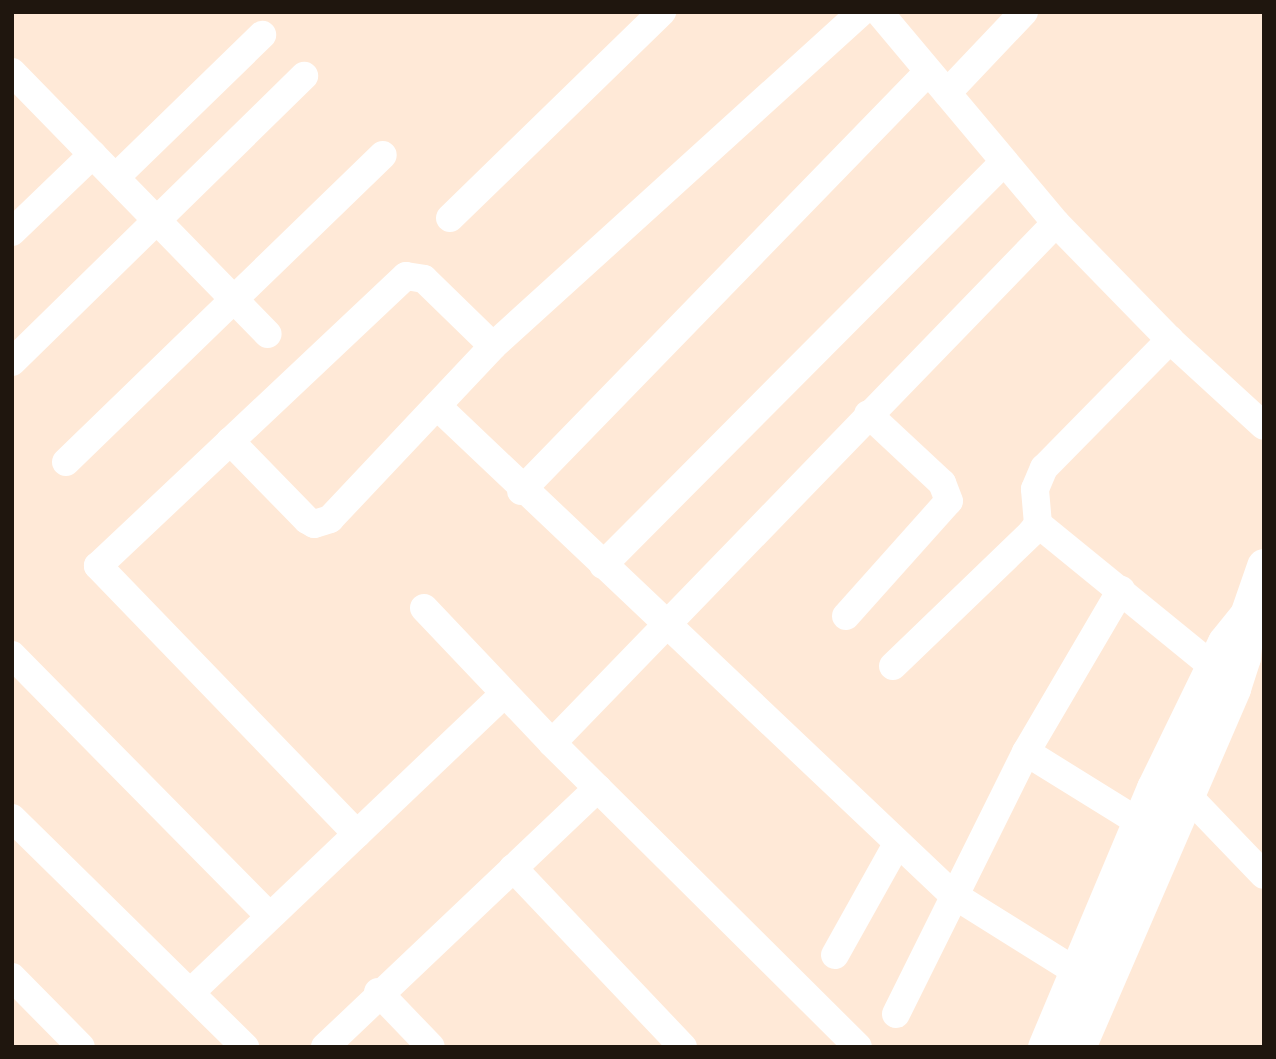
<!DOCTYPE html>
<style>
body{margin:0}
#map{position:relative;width:1276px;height:1059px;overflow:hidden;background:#ffe9d7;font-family:"Archivo Narrow",sans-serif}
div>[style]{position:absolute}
.minor>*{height:28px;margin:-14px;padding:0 14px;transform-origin:14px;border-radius:14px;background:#fff}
.tertiary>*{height:35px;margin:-17.5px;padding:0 17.5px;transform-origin:17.5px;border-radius:17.5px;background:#fff}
span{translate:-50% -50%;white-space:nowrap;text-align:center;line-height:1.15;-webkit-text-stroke:5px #fbfbfb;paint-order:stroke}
.frame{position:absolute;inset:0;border:14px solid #1f160e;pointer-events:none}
</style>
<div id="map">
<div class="minor">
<div style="left:879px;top:12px;width:275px;rotate:50deg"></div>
<div style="left:1056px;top:223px;width:163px;rotate:45.7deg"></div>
<div style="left:1170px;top:340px;width:127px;rotate:42.5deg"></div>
<div style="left:12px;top:72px;width:366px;rotate:45.7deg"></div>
<div style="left:947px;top:93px;width:112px;rotate:-46.5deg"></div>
<div style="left:116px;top:177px;width:204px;rotate:-44.2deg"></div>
<div style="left:450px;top:218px;width:296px;rotate:-44.2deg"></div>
<div style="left:12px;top:232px;width:112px;rotate:-43.9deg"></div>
<div style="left:12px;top:362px;width:409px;rotate:-44.4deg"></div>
<div style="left:437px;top:406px;width:709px;rotate:43.46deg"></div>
<div style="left:952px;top:894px;width:147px;rotate:32deg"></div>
<div style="left:230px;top:441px;width:110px;rotate:45.7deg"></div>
<div style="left:307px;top:520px;width:8px;rotate:30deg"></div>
<div style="left:314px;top:524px;width:17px;rotate:-17deg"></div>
<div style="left:330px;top:519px;width:238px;rotate:-46.7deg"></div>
<div style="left:493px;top:346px;width:497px;rotate:-42.2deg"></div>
<div style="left:66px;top:462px;width:441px;rotate:-44.1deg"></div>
<div style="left:521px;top:491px;width:583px;rotate:-45.83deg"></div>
<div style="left:1038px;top:524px;width:225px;rotate:39.2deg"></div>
<div style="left:603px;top:565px;width:569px;rotate:-45.14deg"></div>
<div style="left:424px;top:608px;width:186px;rotate:46.5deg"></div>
<div style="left:552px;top:743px;width:431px;rotate:44.8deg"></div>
<div style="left:846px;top:616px;width:154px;rotate:-48.2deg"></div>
<div style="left:949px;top:501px;width:19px;rotate:-111deg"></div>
<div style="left:942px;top:483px;width:101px;rotate:-137deg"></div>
<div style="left:12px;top:655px;width:366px;rotate:45.4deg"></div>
<div style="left:893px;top:666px;width:192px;rotate:-43.9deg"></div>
<div style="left:1031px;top:533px;width:11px;rotate:-52deg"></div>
<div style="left:1038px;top:524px;width:35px;rotate:-95deg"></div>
<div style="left:1035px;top:489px;width:23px;rotate:-67deg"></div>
<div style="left:1044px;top:468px;width:180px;rotate:-45.5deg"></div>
<div style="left:552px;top:743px;width:724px;rotate:-45.9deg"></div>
<div style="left:1026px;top:752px;width:133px;rotate:31.8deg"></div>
<div style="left:1186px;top:794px;width:112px;rotate:46.1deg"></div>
<div style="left:12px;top:818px;width:327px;rotate:44.5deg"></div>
<div style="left:357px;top:834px;width:373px;rotate:-134deg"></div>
<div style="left:98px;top:566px;width:423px;rotate:-43.3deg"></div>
<div style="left:406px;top:276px;width:18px;rotate:9deg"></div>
<div style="left:424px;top:279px;width:96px;rotate:44.2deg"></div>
<div style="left:513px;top:868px;width:247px;rotate:46.5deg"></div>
<div style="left:835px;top:955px;width:127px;rotate:-60.8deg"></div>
<div style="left:12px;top:977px;width:98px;rotate:45.4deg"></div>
<div style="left:191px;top:992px;width:432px;rotate:-43.6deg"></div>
<div style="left:378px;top:992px;width:76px;rotate:46.1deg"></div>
<div style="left:896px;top:1014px;width:292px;rotate:-63.6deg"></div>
<div style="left:1026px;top:752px;width:188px;rotate:-59.6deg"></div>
<div style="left:325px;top:1047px;width:376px;rotate:-43.5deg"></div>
</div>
<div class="tertiary">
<div style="left:1045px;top:1047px;width:281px;rotate:-67.2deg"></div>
<div style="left:1154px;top:788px;width:162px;rotate:-64.1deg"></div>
<div style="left:1225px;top:642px;width:33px;rotate:-51deg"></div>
<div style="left:1078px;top:1047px;width:391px;rotate:-66.6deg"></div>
<div style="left:1233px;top:688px;width:33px;rotate:-72deg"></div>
<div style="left:1243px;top:657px;width:42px;rotate:-84.6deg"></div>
<div style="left:1247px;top:615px;width:52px;rotate:-70.9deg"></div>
</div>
<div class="frame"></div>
</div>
